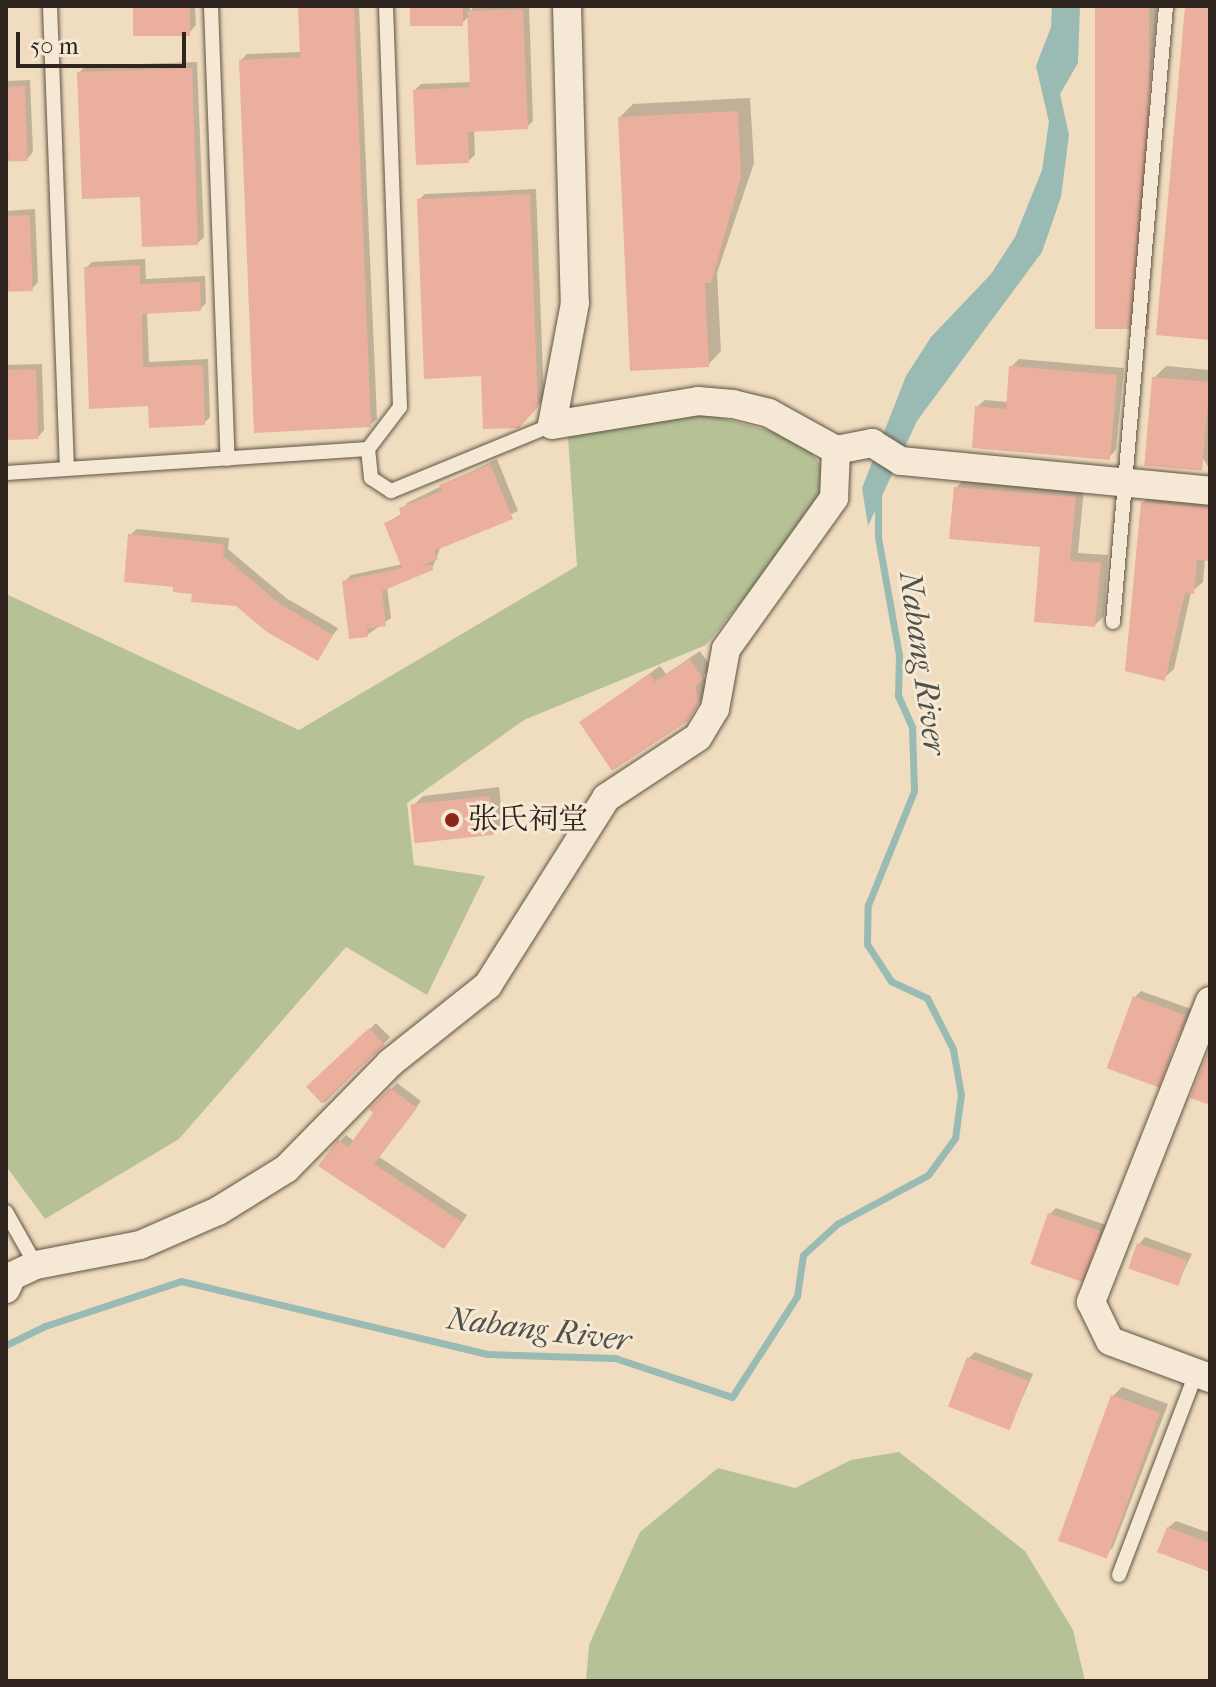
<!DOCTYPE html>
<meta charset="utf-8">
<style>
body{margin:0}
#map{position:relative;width:1216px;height:1687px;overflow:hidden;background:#f0ddbf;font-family:"IM FELL French Canon","Noto Serif SC",serif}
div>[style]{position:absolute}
.green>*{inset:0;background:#b6c295}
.water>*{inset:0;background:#9abbb4}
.shadow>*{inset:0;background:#0003;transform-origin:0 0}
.stream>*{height:7px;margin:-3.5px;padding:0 3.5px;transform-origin:3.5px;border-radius:3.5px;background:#9abbb4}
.building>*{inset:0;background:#eaaf9d;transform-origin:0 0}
.roads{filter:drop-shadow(0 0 2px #605346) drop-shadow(0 0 2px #605346)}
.lane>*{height:14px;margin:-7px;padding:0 7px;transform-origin:7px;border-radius:7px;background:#f5e9d5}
.street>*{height:28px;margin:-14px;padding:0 14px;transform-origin:14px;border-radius:14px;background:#f5e9d5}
.dots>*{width:22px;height:22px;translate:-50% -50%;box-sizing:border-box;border:4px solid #f5e9d5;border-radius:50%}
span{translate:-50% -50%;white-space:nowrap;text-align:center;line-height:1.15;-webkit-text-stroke:6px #f5e9d5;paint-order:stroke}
.poi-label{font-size:30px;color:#30251e}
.left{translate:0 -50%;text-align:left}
.water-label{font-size:32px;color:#50524b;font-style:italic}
.frame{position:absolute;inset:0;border:8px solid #30251e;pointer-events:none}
.scale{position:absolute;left:16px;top:32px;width:170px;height:36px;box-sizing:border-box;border:4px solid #30251e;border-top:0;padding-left:10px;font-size:24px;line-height:28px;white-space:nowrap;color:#30251e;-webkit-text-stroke:6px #f5e9d5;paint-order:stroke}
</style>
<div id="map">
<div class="green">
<div style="clip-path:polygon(686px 409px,801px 439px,836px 485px,706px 645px,524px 720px,407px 803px,414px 865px,485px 876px,427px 995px,346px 947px,179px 1139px,45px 1219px,6px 1166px,6px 594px,299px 730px,577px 566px,568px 437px)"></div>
<div style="clip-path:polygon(899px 1452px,1025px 1551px,1073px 1630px,1085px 1681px,586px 1681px,589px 1645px,640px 1532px,718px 1468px,795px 1488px,851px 1460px)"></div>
</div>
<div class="water">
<div style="clip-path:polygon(1052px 6px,1080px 6px,1078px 63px,1060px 94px,1069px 135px,1061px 197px,1042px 252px,917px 421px,868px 526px,862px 488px,906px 376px,931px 337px,991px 274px,1015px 237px,1042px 170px,1049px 122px,1036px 66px,1051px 27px)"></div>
</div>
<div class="shadow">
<div style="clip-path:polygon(135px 6px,195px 6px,196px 25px,190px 32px)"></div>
<div style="clip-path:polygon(300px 6px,359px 6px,377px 419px,370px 425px,241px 60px,247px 54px,302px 52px)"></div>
<div style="clip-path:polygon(412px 6px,470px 6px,470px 11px,475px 6px,529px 6px,533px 121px,527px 127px,474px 130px,475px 155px,468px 161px,415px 90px,421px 84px,471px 82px,469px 16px,463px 22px)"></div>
<div style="clip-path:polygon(1097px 6px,1157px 6px,1130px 321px,1120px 330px)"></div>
<div style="clip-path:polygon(197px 62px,204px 237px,198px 243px,142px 195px,79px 73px,85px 66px)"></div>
<div style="clip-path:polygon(30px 80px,33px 152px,27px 159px,6px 160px,6px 81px)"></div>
<div style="clip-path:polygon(750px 98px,754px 163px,717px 273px,721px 351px,708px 365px,620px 117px,633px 104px)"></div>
<div style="clip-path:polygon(536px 189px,544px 399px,518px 426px,483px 374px,419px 200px,425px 194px)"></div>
<div style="clip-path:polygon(35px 209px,38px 282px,32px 289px,6px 290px,6px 211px)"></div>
<div style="clip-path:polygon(145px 259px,146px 279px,205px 276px,206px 303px,200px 309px,147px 312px,149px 362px,208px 359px,210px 417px,204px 423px,150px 404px,86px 268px,92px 262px)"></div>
<div style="clip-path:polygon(1019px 359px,1124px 368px,1116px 450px,1109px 457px,977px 407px,985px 400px,1008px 402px,1011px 367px)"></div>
<div style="clip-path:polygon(42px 364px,44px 430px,38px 437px,6px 438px,6px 365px)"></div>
<div style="clip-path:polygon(1166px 366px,1210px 370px,1210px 470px,1154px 378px)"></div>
<div style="clip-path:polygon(497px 459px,518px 511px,441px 546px,432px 569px,387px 587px,391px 618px,367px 635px,344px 582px,351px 575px,403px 564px,386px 523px,403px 513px,407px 503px)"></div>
<div style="clip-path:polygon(964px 479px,1084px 488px,1078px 553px,1108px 555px,1104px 616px,1095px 625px,1042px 545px,956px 488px)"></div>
<div style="clip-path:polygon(1153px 493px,1210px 498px,1210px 559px,1205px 559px,1203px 582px,1191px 592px,1174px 669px,1164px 678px,1143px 503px)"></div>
<div style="clip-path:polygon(137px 529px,229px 538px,228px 549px,286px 598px,338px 628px,317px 659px,237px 604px,176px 585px,130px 535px)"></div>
<div style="clip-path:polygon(700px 651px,712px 668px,704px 675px,708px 691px,687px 719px,581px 722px,660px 666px,666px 674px)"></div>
<div style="clip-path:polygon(499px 787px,503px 823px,493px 833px,413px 806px,423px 796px)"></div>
<div style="clip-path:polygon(1141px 991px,1191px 1009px,1157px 1084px,1135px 997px)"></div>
<div style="left:376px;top:1023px;width:20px;height:93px;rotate:45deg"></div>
<div style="clip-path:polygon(397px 1083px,421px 1101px,379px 1157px,467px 1215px,450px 1240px,339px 1142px,346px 1135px,354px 1141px,376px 1113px,372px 1109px)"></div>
<div style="clip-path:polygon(1056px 1208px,1106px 1225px,1080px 1280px,1050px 1214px)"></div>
<div style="clip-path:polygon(1145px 1237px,1192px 1254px,1177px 1284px,1139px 1244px)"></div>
<div style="clip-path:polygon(975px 1352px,1033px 1374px,1009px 1428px,969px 1358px)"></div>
<div style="clip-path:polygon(1122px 1387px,1168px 1404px,1113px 1547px,1104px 1557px,1113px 1396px)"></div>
<div style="clip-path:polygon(1176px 1521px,1207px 1532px,1210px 1526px,1210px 1570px,1168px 1528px)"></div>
</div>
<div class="stream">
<div style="left:6px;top:1345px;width:43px;rotate:-26deg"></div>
<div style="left:45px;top:1326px;width:143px;rotate:-18.3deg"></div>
<div style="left:181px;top:1281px;width:315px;rotate:13.4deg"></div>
<div style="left:487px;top:1354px;width:128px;rotate:1.8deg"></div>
<div style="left:615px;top:1358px;width:123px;rotate:18.4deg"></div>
<div style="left:732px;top:1397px;width:120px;rotate:-57.2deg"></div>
<div style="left:797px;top:1296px;width:41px;rotate:-81.7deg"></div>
<div style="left:803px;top:1255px;width:46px;rotate:-42.4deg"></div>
<div style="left:837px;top:1224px;width:103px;rotate:-28.3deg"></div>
<div style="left:928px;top:1175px;width:46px;rotate:-53.9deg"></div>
<div style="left:955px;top:1138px;width:43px;rotate:-82.1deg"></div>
<div style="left:961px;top:1095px;width:47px;rotate:-99.9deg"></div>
<div style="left:953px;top:1049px;width:57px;rotate:-117deg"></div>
<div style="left:927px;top:998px;width:40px;rotate:-155deg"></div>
<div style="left:891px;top:981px;width:44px;rotate:-123deg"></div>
<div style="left:867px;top:944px;width:39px;rotate:-89deg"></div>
<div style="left:868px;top:905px;width:123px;rotate:-68deg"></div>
<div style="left:914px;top:791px;width:64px;rotate:-91.8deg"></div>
<div style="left:912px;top:727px;width:35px;rotate:-114deg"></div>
<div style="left:898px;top:695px;width:40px;rotate:-88.6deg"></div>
<div style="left:899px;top:655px;width:120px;rotate:-100.1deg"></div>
<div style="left:878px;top:537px;width:43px;rotate:-90deg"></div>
</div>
<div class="building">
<div style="left:133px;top:6px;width:57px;height:30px"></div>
<div style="clip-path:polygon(298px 6px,354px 6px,371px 427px,254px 433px,239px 60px,300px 57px)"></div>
<div style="left:410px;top:6px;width:53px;height:20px"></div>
<div style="left:1095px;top:6px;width:54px;height:323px"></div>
<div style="clip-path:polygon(1185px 6px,1210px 6px,1210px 340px,1156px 335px)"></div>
<div style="clip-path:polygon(523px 9px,528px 129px,468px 132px,469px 163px,416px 165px,413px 90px,470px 87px,467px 11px)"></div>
<div style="clip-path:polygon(192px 68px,198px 245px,142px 247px,140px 197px,82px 199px,77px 72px)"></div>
<div style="left:25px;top:86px;width:75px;height:19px;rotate:88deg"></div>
<div style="clip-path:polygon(738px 111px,741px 177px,711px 283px,705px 283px,709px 367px,630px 371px,618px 117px)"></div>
<div style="clip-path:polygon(530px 194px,538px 407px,519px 428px,483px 429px,481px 376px,424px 379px,417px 199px)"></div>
<div style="left:30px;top:215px;width:76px;height:24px;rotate:88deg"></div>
<div style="clip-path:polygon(140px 265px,140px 284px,200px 282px,201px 311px,142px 314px,143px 367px,203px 365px,205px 425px,149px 428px,148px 406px,89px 409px,84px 267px)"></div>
<div style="clip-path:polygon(1009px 366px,1117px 375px,1110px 460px,972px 448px,975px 406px,1006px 409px)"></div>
<div style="left:36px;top:369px;width:70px;height:30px;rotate:88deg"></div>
<div style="left:1152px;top:377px;width:58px;height:89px;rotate:5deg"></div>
<div style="clip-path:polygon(490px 464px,513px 519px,434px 551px,438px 559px,421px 566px,432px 565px,433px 570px,382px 591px,386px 626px,367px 629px,368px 637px,349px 639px,342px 581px,402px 568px,384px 523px,401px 516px,399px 508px,442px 491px,439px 485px)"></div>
<div style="clip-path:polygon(954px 487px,1076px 497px,1070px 561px,1101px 563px,1095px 627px,1034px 622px,1040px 547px,949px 539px)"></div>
<div style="clip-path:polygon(1141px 502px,1210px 508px,1210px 561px,1197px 560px,1194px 594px,1185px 593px,1165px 681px,1125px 671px)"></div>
<div style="clip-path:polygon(128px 534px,224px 544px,223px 556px,280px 604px,333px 635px,318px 661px,267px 632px,236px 606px,191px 602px,192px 594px,173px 592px,173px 587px,124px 582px)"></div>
<div style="clip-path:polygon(690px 659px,703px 679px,695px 687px,699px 703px,688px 721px,612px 771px,579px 722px,650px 674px,655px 682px)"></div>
<div style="left:490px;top:796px;width:39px;height:80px;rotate:84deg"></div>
<div style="left:1133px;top:996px;width:56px;height:77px;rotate:20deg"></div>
<div style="left:369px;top:1028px;width:23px;height:86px;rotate:47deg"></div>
<div style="clip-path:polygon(1210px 1047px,1210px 1105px,1190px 1098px)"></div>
<div style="clip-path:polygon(390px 1088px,417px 1108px,374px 1164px,462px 1222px,444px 1249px,318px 1166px,338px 1140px,348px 1147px,373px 1113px,369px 1109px)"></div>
<div style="left:1048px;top:1213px;width:56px;height:54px;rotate:19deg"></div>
<div style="left:1137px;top:1243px;width:53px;height:27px;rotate:19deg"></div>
<div style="left:967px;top:1357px;width:66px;height:53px;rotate:21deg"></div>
<div style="left:1111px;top:1395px;width:52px;height:155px;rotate:20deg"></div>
<div style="clip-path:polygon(1167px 1527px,1210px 1543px,1210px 1572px,1157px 1552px)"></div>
</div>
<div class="roads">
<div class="lane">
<div style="left:50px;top:6px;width:463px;rotate:87.9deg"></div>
<div style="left:211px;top:6px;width:453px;rotate:87.9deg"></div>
<div style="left:386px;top:6px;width:401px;rotate:88deg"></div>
<div style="left:400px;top:407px;width:53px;rotate:127.3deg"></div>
<div style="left:368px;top:449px;width:29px;rotate:84deg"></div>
<div style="left:371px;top:478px;width:24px;rotate:33deg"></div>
<div style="left:391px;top:491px;width:174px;rotate:-22.3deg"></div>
<div style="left:6px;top:473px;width:363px;rotate:-3.8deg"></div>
<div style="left:1113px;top:622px;width:618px;rotate:-85.08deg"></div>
<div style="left:6px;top:1212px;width:61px;rotate:60.5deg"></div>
<div style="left:1119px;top:1575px;width:216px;rotate:-69.1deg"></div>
</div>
<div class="street">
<div style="left:567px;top:6px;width:297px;rotate:88.5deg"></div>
<div style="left:575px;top:303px;width:124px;rotate:100.7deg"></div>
<div style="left:552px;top:425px;width:148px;rotate:-9.3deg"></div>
<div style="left:698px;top:401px;width:35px;rotate:5deg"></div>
<div style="left:733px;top:404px;width:37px;rotate:14deg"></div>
<div style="left:769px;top:413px;width:77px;rotate:28.9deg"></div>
<div style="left:836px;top:450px;width:37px;rotate:-11deg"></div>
<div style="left:872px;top:443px;width:34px;rotate:32deg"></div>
<div style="left:901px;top:461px;width:310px;rotate:5.5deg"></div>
<div style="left:1210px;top:1001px;width:324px;rotate:111.6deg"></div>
<div style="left:1091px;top:1302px;width:43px;rotate:64deg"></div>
<div style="left:1110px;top:1341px;width:107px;rotate:20.3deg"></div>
<div style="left:6px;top:1289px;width:14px;rotate:-65deg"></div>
<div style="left:12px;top:1276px;width:26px;rotate:-25deg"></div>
<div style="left:36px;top:1265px;width:106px;rotate:-10.9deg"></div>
<div style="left:140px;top:1245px;width:85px;rotate:-23.6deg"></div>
<div style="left:218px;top:1211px;width:80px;rotate:-31.7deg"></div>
<div style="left:286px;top:1169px;width:148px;rotate:-45.5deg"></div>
<div style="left:390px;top:1063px;width:125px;rotate:-38.5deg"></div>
<div style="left:488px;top:985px;width:221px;rotate:-57.7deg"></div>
<div style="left:606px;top:798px;width:110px;rotate:-33.5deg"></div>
<div style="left:698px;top:737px;width:33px;rotate:-59deg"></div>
<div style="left:715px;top:709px;width:61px;rotate:-79.6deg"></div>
<div style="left:726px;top:649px;width:186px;rotate:-54.4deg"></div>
<div style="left:834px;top:498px;width:48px;rotate:-87.6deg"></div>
</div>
</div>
<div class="dots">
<div style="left:452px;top:820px;background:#8f2418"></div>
</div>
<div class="poi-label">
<span class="left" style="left:468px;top:820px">张氏祠堂</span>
</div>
<div class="water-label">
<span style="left:922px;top:663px;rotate:82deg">Nabang River</span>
<span style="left:539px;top:1330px;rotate:7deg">Nabang River</span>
</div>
<div class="frame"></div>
<div class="scale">50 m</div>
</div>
